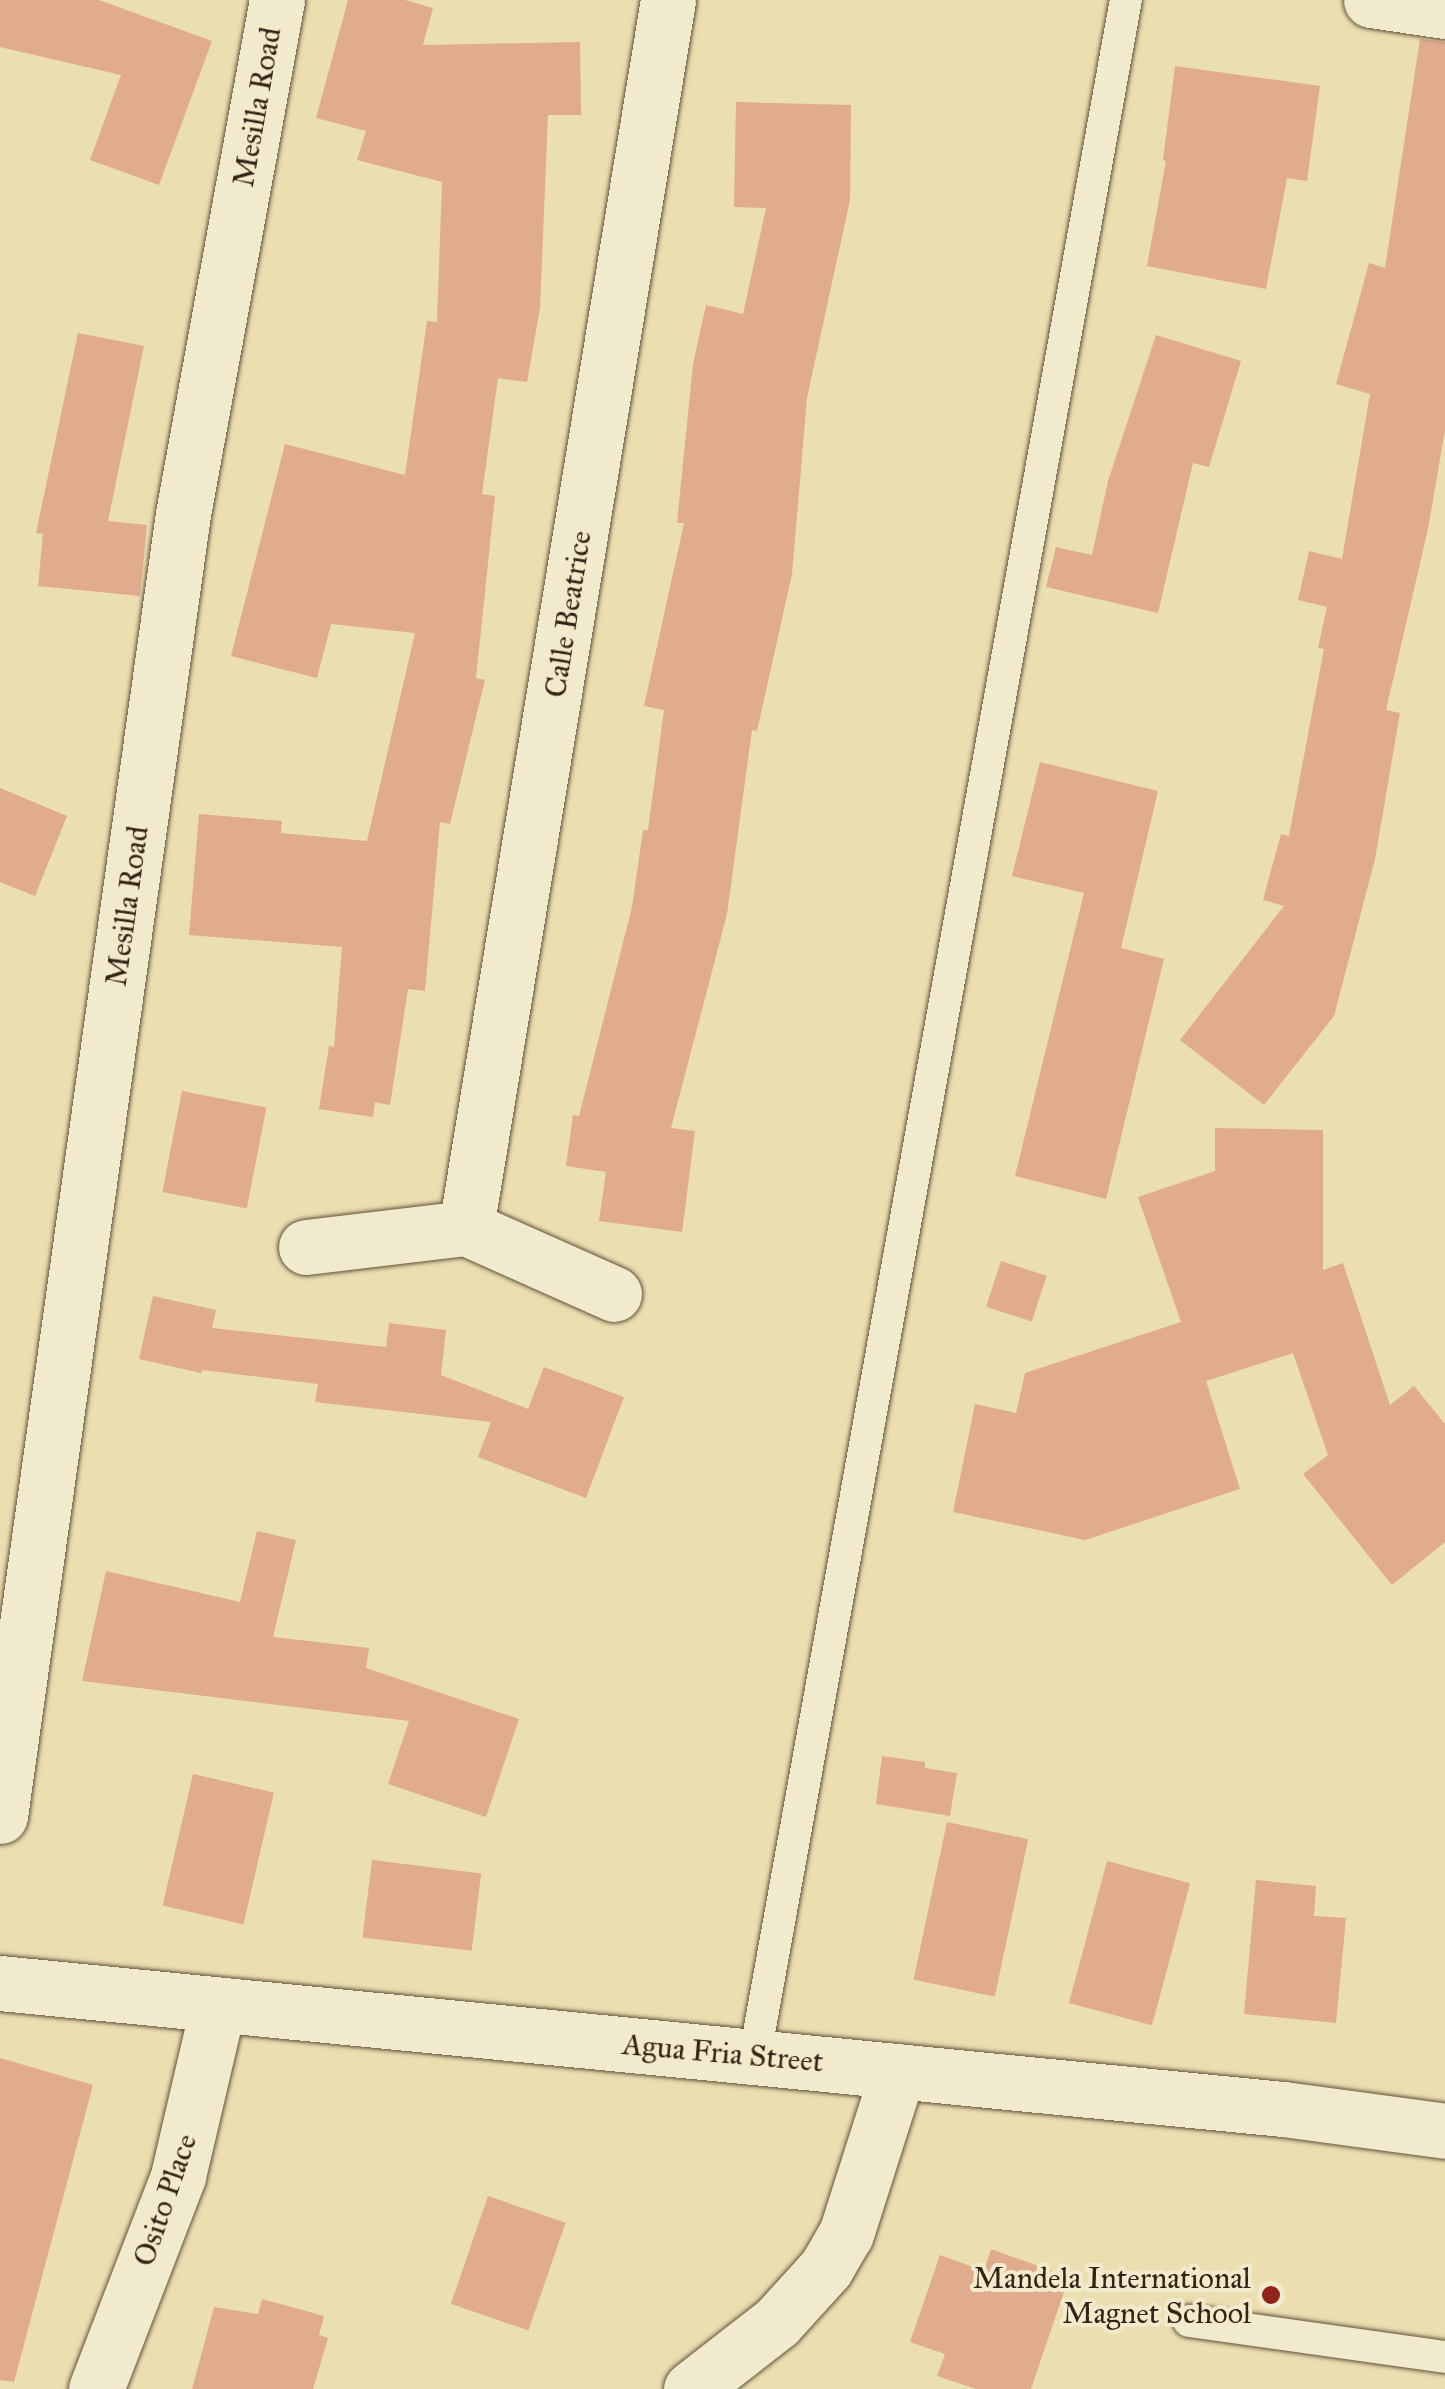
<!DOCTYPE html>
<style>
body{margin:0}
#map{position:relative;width:1445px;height:2389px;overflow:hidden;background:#ebdeb0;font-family:"IM FELL Great Primer",serif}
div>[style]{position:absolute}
.building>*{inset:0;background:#e1ab8e;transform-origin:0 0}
.roads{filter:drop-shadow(0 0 2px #61523c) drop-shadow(0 0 2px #61523c)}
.lane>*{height:32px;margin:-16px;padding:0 16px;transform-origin:16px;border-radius:16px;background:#f2eacc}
.street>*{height:55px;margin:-27.5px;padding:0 27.5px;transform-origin:27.5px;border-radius:27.5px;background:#f2eacc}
.secondary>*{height:55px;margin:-27.5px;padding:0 27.5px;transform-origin:27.5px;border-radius:27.5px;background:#f2eacc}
.dots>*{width:28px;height:28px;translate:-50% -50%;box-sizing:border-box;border:5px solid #f2eacc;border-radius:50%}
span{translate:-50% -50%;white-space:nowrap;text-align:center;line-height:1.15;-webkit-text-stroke:8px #f2eacc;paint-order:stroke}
.street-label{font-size:30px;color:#332415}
.poi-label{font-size:30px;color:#332415}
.right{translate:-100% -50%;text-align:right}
</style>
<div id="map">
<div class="building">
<div style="clip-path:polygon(0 0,99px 0,212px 41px,159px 185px,90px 160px,121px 75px,0 47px)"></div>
<div style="clip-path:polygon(348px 0,405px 0,433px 8px,423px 45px,580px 42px,581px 115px,548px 115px,540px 308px,527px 382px,498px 378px,482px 494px,495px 496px,476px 678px,485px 680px,450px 824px,440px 822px,425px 991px,408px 989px,390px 1105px,375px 1102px,373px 1117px,319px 1109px,329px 1046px,334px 1047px,342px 947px,189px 935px,199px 814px,282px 821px,281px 833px,367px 841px,415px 633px,331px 624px,317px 678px,231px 656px,285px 444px,405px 475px,427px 321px,437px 322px,442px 182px,357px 160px,366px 131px,316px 118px)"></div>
<div style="clip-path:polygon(1420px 39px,1445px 42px,1445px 430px,1428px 529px,1386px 710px,1400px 713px,1375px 859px,1334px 1016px,1264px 1105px,1180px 1040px,1284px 906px,1263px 900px,1281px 834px,1289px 836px,1324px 649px,1318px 648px,1327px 607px,1298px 600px,1309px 551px,1342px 559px,1370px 394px,1336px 384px,1369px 263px,1385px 268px)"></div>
<div style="clip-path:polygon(1175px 66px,1320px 86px,1307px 181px,1287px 178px,1266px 289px,1147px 266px,1166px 161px,1163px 160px)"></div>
<div style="clip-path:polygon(736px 102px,851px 105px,850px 200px,807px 398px,792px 574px,757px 731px,752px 730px,727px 914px,671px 1128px,695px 1131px,682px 1232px,599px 1221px,606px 1172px,566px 1166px,573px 1115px,579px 1116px,632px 907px,643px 830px,648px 830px,664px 710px,644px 706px,684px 523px,677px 523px,693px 364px,706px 305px,743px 314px,766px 208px,734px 207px)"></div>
<div style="clip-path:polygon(78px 333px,144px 346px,108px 521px,147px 525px,140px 596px,38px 586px,43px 534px,36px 533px)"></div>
<div style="clip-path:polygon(1156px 335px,1241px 361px,1209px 467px,1193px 463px,1158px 613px,1046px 587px,1056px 547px,1092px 555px,1108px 481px)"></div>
<div style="clip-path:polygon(1040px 762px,1158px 791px,1121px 948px,1164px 959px,1106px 1199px,1015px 1176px,1084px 893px,1012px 876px)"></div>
<div style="clip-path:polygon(0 788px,67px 816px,35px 896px,0 882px)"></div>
<div style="left:182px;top:1091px;width:86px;height:103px;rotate:11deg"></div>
<div style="clip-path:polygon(1215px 1128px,1323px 1130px,1323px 1270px,1343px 1263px,1390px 1405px,1414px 1386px,1445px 1424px,1445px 1542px,1392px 1585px,1303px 1474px,1328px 1455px,1293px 1353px,1206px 1381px,1240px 1489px,1085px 1540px,953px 1512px,975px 1404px,1016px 1413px,1025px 1373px,1181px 1322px,1138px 1197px,1215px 1171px)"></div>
<div style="left:1001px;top:1261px;width:48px;height:48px;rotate:18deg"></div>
<div style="clip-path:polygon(153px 1296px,216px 1310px,212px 1328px,386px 1347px,389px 1323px,446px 1330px,441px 1375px,528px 1409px,544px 1367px,624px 1397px,586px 1498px,478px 1457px,491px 1422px,315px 1402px,318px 1384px,202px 1370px,201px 1373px,139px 1359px)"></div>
<div style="clip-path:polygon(257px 1531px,296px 1540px,273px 1637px,369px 1648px,366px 1668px,519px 1719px,486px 1817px,388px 1784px,409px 1721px,82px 1681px,106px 1571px,240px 1602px)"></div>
<div style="clip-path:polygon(882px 1756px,925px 1762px,925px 1768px,957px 1773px,950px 1816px,876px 1804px)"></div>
<div style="left:193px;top:1774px;width:83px;height:135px;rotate:13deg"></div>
<div style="left:947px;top:1822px;width:83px;height:161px;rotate:12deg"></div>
<div style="left:372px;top:1860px;width:110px;height:78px;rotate:7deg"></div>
<div style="left:1107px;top:1861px;width:86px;height:147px;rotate:15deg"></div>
<div style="clip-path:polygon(1256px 1880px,1316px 1886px,1314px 1916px,1346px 1918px,1336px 2023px,1244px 2014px)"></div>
<div style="clip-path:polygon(0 2058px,93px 2085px,14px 2382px,0 2380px)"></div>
<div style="left:488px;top:2196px;width:82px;height:114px;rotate:19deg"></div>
<div style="clip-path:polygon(991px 2249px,1069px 2277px,1031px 2389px,976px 2389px,937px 2376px,945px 2354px,910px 2342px,940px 2255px,984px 2271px)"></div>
<div style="clip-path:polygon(262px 2299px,324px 2316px,319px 2335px,328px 2338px,313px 2389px,192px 2389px,214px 2307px,258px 2314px)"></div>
</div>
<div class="roads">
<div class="lane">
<div style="left:755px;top:2055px;width:2088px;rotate:-79.77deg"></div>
<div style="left:1189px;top:2321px;width:259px;rotate:8deg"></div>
</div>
<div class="street">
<div style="left:1371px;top:0;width:75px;rotate:8.5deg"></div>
<div style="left:466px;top:1228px;width:1245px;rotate:-80.66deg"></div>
<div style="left:306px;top:1247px;width:161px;rotate:-6.8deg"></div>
<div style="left:466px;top:1228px;width:162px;rotate:24deg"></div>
<div style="left:0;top:1816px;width:1315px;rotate:-82deg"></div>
<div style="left:183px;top:514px;width:523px;rotate:-79.64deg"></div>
<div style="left:96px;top:2389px;width:228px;rotate:-68.9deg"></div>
<div style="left:178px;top:2176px;width:175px;rotate:-76.8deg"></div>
<div style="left:691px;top:2389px;width:109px;rotate:-37.9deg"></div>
<div style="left:777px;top:2322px;width:73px;rotate:-47.8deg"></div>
<div style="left:826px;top:2268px;width:39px;rotate:-60deg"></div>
<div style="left:846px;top:2234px;width:171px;rotate:-72.3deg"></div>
</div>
<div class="secondary">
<div style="left:0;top:1983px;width:1289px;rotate:5.61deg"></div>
<div style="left:1283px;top:2109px;width:163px;rotate:7.7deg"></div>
</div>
</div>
<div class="dots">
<div style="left:1271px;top:2295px;background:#8f2418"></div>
</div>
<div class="street-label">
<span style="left:257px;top:107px;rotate:-80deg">Mesilla Road</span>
<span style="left:568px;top:614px;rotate:-81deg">Calle Beatrice</span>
<span style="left:127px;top:906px;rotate:-82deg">Mesilla Road</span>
<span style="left:723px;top:2053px;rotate:5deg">Agua Fria Street</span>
<span style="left:165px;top:2200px;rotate:-71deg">Osito Place</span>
</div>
<div class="poi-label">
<span class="right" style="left:1251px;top:2295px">Mandela International<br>Magnet School</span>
</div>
</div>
